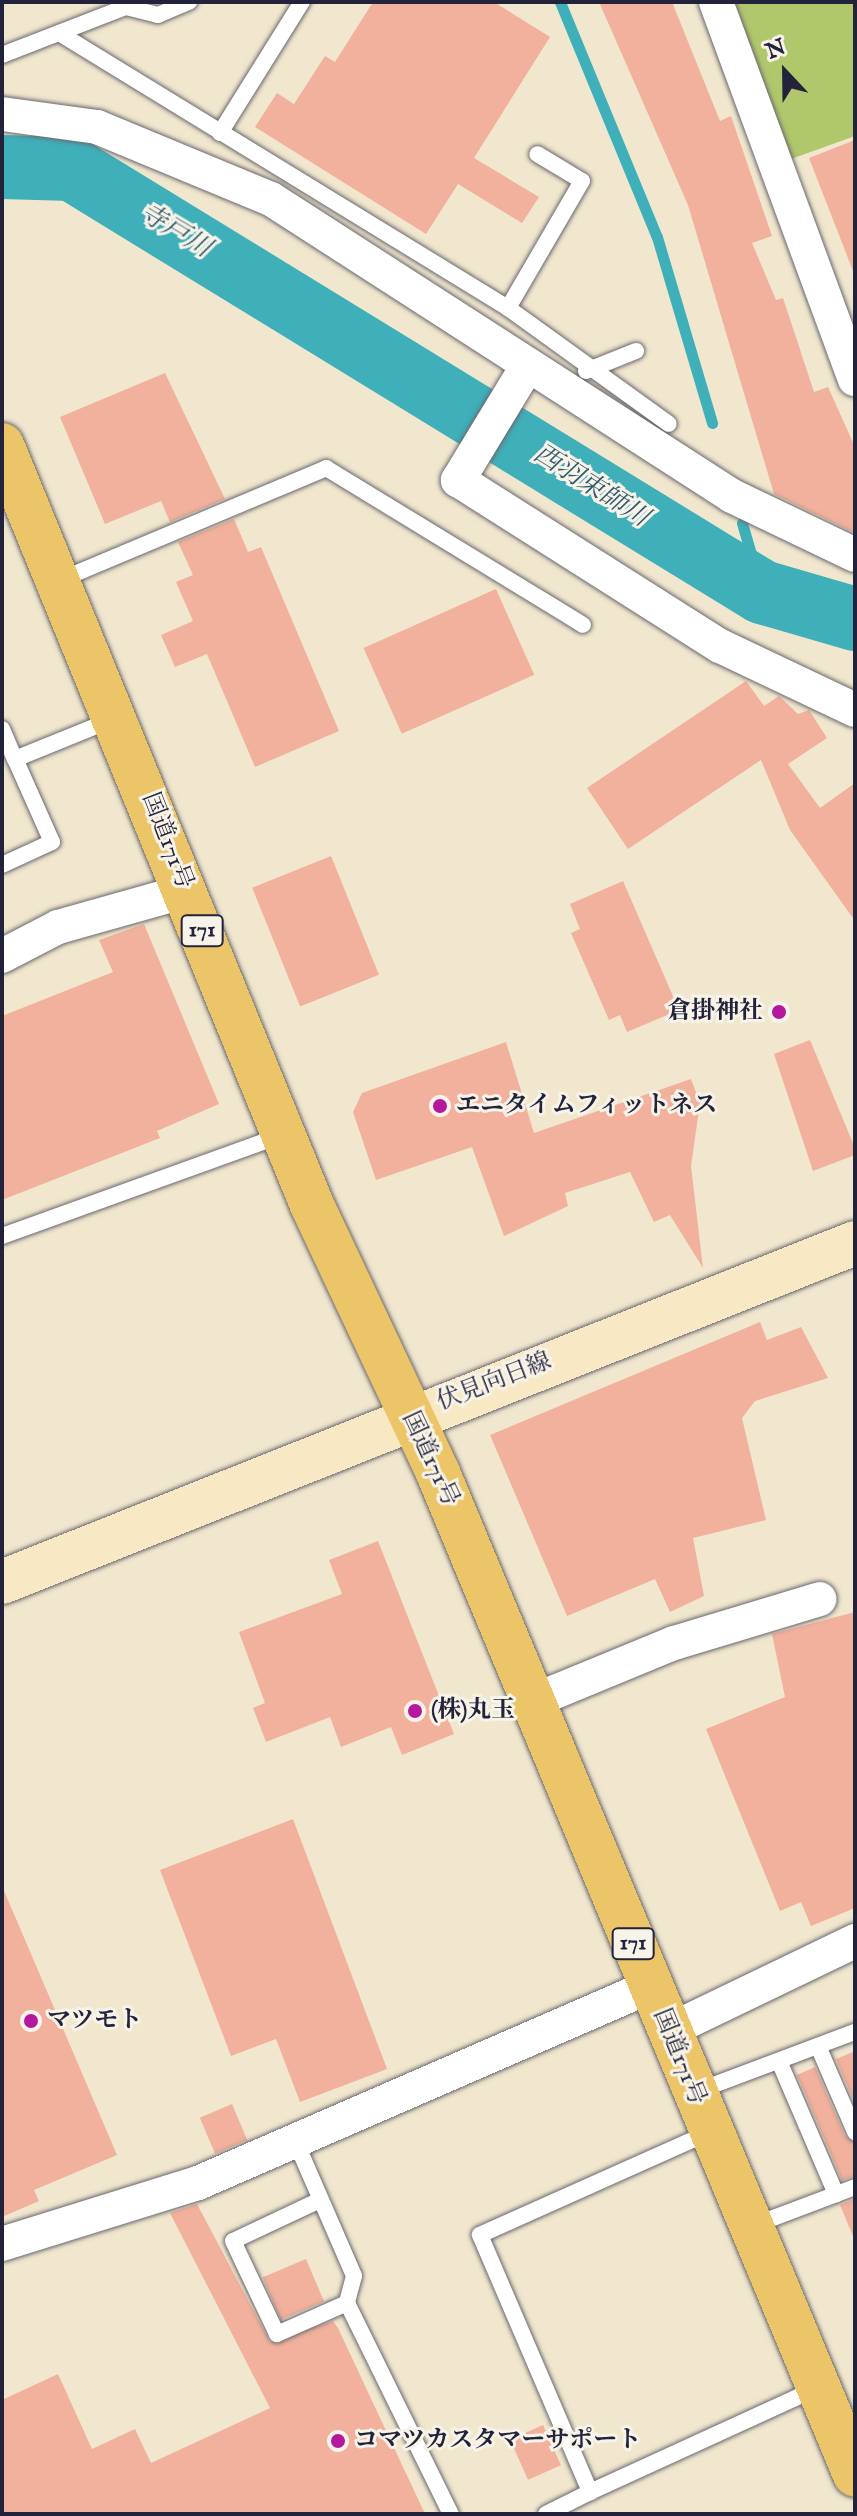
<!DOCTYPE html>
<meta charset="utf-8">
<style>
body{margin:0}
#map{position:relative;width:857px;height:2516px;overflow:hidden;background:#f0e7ce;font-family:"IM FELL English","Noto Serif JP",serif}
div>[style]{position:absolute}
.green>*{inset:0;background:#b1c76b}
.water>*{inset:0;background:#3fafb9}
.stream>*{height:11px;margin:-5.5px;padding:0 5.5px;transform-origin:5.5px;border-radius:5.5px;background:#3fafb9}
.river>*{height:64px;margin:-32px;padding:0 32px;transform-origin:32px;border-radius:32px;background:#3fafb9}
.building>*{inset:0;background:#f2b19c;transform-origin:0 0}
.roads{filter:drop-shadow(0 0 2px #6a676e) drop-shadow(0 0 2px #6a676e)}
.service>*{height:16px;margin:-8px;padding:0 8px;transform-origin:8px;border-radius:8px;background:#fff}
.minor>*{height:34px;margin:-17px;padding:0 17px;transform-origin:17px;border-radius:17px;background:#fff}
.secondary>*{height:44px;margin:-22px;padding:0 22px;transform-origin:22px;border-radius:22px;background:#f8e8c3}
.trunk>*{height:44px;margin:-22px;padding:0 22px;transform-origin:22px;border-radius:22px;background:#edc569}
.dots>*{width:22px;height:22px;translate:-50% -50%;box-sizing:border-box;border:4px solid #f7f3e8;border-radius:50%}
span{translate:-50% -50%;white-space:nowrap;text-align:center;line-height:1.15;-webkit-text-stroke:6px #f7f3e8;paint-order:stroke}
.shield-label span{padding:2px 6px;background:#f7f3e8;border:2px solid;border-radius:6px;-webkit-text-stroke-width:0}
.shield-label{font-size:22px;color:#22223b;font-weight:700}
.street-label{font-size:24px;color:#22223b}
.poi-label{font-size:24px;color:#22223b;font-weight:700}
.right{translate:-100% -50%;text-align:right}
.left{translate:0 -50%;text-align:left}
.water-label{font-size:26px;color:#2e5a6d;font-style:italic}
.frame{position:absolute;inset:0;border:4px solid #22223b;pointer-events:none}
.north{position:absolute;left:745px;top:32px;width:80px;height:80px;-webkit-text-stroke:6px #f7f3e8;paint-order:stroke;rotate:338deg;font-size:22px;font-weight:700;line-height:32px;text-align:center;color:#22223b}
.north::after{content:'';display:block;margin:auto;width:28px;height:36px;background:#22223b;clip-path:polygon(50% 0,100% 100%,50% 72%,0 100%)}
</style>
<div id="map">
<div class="green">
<div style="clip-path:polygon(735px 2px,855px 2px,855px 136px,791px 159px)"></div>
</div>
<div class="water">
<div style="clip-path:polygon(830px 605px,855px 605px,855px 627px,817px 623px)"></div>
</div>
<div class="stream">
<div style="left:560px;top:2px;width:254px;rotate:67.6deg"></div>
<div style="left:657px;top:237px;width:194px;rotate:73.5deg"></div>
<div style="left:742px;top:523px;width:72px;rotate:73.8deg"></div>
</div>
<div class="river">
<div style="left:2px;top:167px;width:70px;rotate:1.6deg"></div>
<div style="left:72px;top:169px;width:809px;rotate:31.51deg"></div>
<div style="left:762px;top:592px;width:97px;rotate:16.2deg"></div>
</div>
<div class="building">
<div style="clip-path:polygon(373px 2px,494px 2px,550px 37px,474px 158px,539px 197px,522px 223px,458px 184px,426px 234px,255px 127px,277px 93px,294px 104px,325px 56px,335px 62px)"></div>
<div style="clip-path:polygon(599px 2px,672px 2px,720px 121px,731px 116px,772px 236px,752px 243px,776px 300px,783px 298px,814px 392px,828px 387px,855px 447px,855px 533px,774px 494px,688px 205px)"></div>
<div style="clip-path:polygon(855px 140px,855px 270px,853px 271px,809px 158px)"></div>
<div style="clip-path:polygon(165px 373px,225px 499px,170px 522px,161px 501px,105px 524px,60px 417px)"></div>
<div style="clip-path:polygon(234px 519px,248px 552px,261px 547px,339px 731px,255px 767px,207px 654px,175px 667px,161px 635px,193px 621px,176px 582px,193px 575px,178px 542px)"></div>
<div style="left:496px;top:589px;width:94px;height:145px;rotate:66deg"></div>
<div style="clip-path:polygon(746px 681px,764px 706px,779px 696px,798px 714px,809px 710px,827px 738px,788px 764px,820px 808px,855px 783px,855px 921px,790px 830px,761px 760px,628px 849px,587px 788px)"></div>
<div style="left:331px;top:856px;width:128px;height:85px;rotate:68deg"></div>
<div style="clip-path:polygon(623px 881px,679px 1010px,627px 1032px,620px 1015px,609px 1020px,571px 933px,580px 929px,570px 904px)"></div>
<div style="clip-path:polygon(144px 924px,219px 1104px,157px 1131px,160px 1138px,2px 1200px,2px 1016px,113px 972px,99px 940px)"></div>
<div style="clip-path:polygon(810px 1040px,855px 1148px,855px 1155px,813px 1171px,774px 1054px)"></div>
<div style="clip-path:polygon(506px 1042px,534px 1133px,691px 1079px,700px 1103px,691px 1166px,703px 1268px,670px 1215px,654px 1222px,630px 1172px,565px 1193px,568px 1206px,504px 1236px,472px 1147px,376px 1180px,353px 1112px,362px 1093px)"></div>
<div style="clip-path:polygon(760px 1322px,767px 1340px,801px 1327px,828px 1378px,755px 1401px,742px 1418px,766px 1520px,693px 1538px,704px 1596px,670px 1612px,655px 1579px,567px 1616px,490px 1435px)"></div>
<div style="clip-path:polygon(378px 1541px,454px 1734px,402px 1755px,391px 1727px,341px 1747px,330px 1717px,266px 1742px,253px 1708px,265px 1703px,239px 1632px,342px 1594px,329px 1560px)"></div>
<div style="clip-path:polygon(855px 1612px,855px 1908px,811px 1926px,801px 1902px,780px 1911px,706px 1729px,785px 1697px,772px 1634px)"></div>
<div style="clip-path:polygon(293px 1819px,387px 2069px,300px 2102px,276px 2039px,231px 2056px,160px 1870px)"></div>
<div style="clip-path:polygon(2px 1886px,117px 2155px,34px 2190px,39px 2201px,2px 2217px)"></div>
<div style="clip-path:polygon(855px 2051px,855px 2104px,836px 2059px)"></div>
<div style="clip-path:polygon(815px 2067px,845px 2136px,855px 2143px,855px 2176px,842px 2180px,797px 2075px)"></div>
<div style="left:232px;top:2104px;width:39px;height:35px;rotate:67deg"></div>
<div style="clip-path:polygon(855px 2199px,855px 2241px,840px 2205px)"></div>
<div style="clip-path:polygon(197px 2204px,270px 2342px,333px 2321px,338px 2328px,425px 2514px,2px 2514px,2px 2400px,58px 2374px,92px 2449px,135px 2429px,151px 2463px,270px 2408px,170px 2213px)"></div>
<div style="left:306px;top:2259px;width:46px;height:47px;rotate:67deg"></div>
<div style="left:543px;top:2425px;width:44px;height:36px;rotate:66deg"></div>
</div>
<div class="roads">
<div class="service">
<div style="left:59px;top:33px;width:527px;rotate:31.49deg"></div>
<div style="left:508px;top:308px;width:198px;rotate:35.8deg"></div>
<div style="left:2px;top:55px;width:133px;rotate:-21.2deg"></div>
<div style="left:126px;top:7px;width:33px;rotate:14deg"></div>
<div style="left:158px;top:15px;width:34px;rotate:-23deg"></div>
<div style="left:220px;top:133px;width:155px;rotate:-58deg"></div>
<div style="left:508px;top:308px;width:147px;rotate:-59.8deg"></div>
<div style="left:582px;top:181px;width:52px;rotate:-149deg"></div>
<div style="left:586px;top:371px;width:54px;rotate:-21.8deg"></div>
<div style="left:60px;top:580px;width:289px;rotate:-22.8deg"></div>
<div style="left:326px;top:468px;width:301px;rotate:31.4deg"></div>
<div style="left:2px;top:729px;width:33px;rotate:67deg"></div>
<div style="left:15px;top:759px;width:104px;rotate:-22.1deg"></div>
<div style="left:2px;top:865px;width:55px;rotate:-24.7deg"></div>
<div style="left:52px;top:842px;width:91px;rotate:-114deg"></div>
<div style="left:2px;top:1236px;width:298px;rotate:-19.8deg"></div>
<div style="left:818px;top:2046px;width:94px;rotate:66.7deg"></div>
<div style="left:779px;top:2061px;width:145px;rotate:66.8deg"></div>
<div style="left:695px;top:2092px;width:171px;rotate:-20.6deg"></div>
<div style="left:710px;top:2132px;width:252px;rotate:155.9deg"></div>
<div style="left:480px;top:2235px;width:280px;rotate:66.8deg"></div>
<div style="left:590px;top:2492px;width:250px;rotate:-24.6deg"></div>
<div style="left:295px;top:2140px;width:148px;rotate:66.5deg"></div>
<div style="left:354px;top:2276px;width:28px;rotate:105deg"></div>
<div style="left:347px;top:2303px;width:235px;rotate:63.8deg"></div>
<div style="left:320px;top:2200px;width:96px;rotate:154.8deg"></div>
<div style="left:233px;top:2241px;width:103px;rotate:64.7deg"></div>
<div style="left:277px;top:2334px;width:77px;rotate:-23.9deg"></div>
<div style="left:752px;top:2226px;width:110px;rotate:-20.7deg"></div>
<div style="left:546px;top:2514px;width:49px;rotate:-26.6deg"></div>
</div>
<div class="minor">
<div style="left:716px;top:2px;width:402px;rotate:69.8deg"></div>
<div style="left:2px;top:114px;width:96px;rotate:7.8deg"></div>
<div style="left:97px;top:127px;width:188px;rotate:22.5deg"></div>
<div style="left:271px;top:199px;width:548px;rotate:32.79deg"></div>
<div style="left:732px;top:496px;width:136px;rotate:25.6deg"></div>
<div style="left:528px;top:365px;width:135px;rotate:121.3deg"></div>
<div style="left:458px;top:480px;width:310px;rotate:32.4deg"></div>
<div style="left:720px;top:646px;width:149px;rotate:25.4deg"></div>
<div style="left:2px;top:956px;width:63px;rotate:-27.4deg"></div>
<div style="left:58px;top:927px;width:133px;rotate:-15.7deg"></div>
<div style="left:533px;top:1701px;width:152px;rotate:-22.4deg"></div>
<div style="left:674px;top:1643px;width:152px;rotate:-16.8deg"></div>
<div style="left:668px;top:2031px;width:208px;rotate:-25.7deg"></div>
<div style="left:2px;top:2244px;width:205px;rotate:-17.3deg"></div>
<div style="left:198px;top:2183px;width:493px;rotate:-23.5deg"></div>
</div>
<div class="secondary">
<div style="left:2px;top:1582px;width:918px;rotate:-21.67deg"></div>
</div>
<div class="trunk">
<div style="left:2px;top:445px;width:821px;rotate:67.81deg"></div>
<div style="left:312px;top:1205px;width:296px;rotate:64.8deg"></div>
<div style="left:438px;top:1473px;width:1085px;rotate:67.4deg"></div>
</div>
</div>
<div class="dots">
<div style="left:779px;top:1012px;background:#b5179e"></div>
<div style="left:440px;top:1106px;background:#b5179e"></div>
<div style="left:415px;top:1711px;background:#b5179e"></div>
<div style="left:31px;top:2021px;background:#b5179e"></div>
<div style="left:338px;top:2441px;background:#b5179e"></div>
</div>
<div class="shield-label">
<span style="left:202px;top:931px">171</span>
<span style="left:633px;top:1944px">171</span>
</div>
<div class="street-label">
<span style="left:167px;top:841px;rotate:69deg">国道171号</span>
<span style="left:494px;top:1382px;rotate:-21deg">伏見向日線</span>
<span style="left:430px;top:1459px;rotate:65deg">国道171号</span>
<span style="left:679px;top:2057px;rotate:68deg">国道171号</span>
</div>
<div class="poi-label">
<span class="right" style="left:763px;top:1012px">倉掛神社</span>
<span class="left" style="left:456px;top:1106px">エニタイムフィットネス</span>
<span class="left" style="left:431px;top:1711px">(株)丸玉</span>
<span class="left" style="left:47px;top:2021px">マツモト</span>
<span class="left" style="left:354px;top:2441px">コマツカスタマーサポート</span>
</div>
<div class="water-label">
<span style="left:175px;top:231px;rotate:31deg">寺戸川</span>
<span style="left:591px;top:486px;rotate:32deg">西羽束師川</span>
</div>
<div class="frame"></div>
<div class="north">N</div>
</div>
